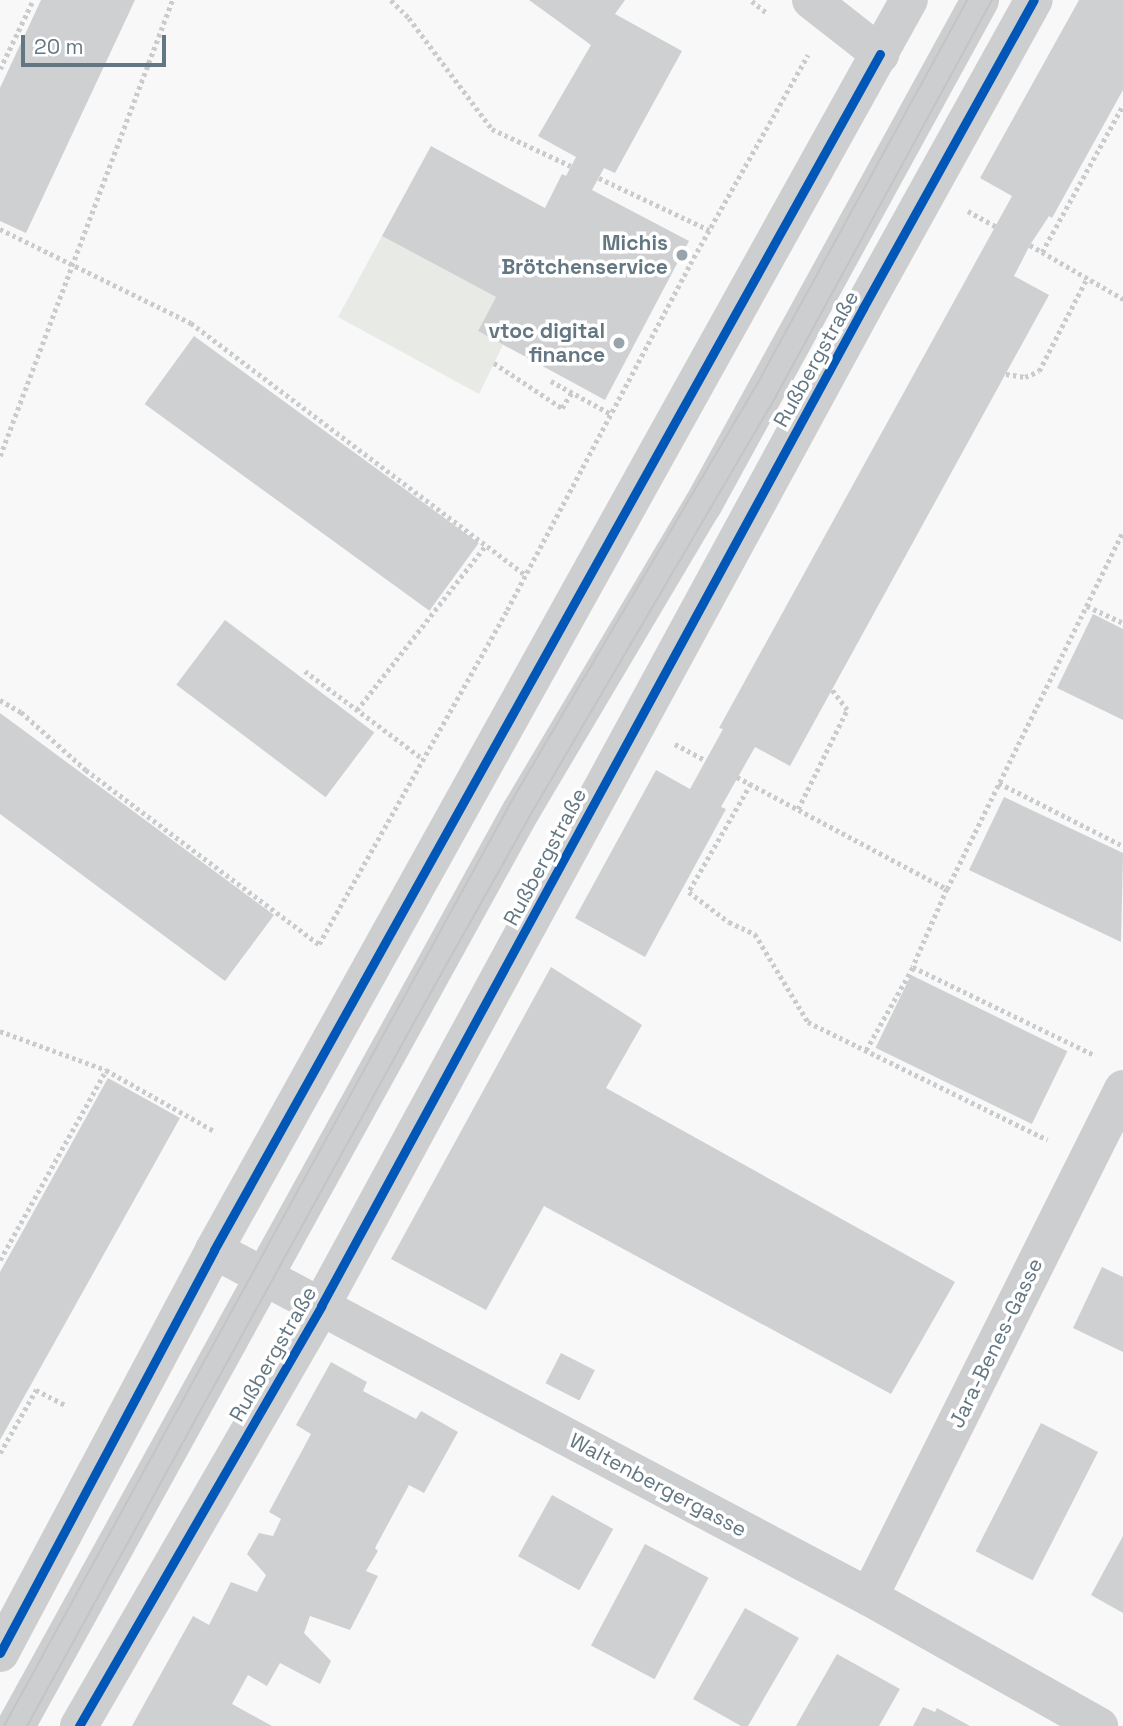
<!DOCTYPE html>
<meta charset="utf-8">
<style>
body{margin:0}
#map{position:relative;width:1123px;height:1726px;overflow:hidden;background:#f8f8f8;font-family:"Space Grotesk",sans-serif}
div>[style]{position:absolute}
.green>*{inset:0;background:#e7eae5}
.building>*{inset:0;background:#ced0d1;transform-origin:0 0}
.path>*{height:4.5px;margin-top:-2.25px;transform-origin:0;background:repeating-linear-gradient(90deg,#cacbcc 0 3.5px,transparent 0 7px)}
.minor>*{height:38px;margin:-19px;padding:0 19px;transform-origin:19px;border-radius:19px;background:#cdcecf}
.tram>*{height:2px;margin:-1px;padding:0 1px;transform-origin:1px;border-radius:1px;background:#c2c4c5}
.cycleway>*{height:9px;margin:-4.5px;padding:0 4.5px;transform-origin:4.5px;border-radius:4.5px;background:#0057b8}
.dots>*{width:19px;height:19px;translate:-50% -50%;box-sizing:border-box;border:4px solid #fff;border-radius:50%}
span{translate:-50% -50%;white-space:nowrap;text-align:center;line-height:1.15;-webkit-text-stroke:7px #fff;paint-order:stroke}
.poi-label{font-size:21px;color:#637783;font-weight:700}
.right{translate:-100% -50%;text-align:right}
.street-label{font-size:21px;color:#637783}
.scale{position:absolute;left:21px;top:35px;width:145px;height:32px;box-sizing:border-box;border:4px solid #637783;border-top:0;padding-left:9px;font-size:21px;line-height:24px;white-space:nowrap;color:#637783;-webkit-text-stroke:5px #fff;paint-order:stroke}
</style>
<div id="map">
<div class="green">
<div style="clip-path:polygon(382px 236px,496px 297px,478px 331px,503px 345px,479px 394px,338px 317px)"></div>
</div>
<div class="building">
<div style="clip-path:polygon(41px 0,135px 0,26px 233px,0 221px,0 88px)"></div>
<div style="clip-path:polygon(529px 0,625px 0,615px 14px,682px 51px,615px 173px,604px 168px,592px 190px,689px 241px,605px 400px,478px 331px,496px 297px,382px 236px,431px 146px,545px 208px,562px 174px,566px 176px,576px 157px,538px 136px,591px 45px)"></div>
<div style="clip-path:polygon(1079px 0,1123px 0,1123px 90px,1052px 218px,1049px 216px,1030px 245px,1014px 276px,1049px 295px,790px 766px,755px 747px,721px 807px,726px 809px,645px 957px,575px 918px,656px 770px,690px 789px,723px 729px,719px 728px,1012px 196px,980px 178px)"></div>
<div style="left:194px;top:336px;width:352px;height:84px;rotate:36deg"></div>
<div style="clip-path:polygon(1093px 614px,1123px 629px,1123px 720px,1057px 688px)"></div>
<div style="left:225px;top:620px;width:187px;height:81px;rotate:37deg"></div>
<div style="clip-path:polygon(0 713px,274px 915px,225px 981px,0 814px)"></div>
<div style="clip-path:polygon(1004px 797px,1123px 853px,1121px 942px,969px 870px)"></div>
<div style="clip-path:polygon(551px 967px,642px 1025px,606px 1088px,955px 1282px,891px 1394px,544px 1206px,486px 1310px,391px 1259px)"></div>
<div style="left:911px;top:975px;width:174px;height:81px;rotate:26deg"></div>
<div style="clip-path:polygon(108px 1078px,180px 1118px,0 1440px,0 1272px)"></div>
<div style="clip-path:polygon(1102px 1267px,1123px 1277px,1123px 1352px,1073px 1328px)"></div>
<div style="left:561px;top:1353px;width:38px;height:34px;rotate:27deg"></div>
<div style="clip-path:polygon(331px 1362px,367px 1382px,363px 1391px,416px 1419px,421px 1411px,458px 1432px,424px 1493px,409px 1485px,375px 1548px,378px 1551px,366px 1571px,378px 1576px,350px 1630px,310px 1616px,304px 1633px,331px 1661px,320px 1684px,280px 1663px,267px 1686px,248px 1675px,232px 1704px,272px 1726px,132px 1726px,193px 1616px,209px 1625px,231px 1582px,257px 1592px,266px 1575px,247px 1554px,259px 1533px,273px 1536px,281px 1519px,269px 1512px,311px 1434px,296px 1425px)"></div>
<div style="left:1041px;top:1423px;width:64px;height:144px;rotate:27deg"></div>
<div style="left:552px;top:1495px;width:70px;height:70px;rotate:29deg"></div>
<div style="clip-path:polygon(1123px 1536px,1123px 1613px,1091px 1595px)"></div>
<div style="left:645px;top:1544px;width:72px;height:115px;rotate:28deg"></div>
<div style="clip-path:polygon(745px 1608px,799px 1638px,748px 1726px,741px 1726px,693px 1699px)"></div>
<div style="clip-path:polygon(837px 1654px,900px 1689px,879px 1726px,796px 1726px)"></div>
<div style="clip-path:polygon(923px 1707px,935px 1712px,937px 1708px,970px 1726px,913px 1726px)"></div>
</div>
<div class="path">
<div style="left:391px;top:0;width:25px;rotate:45deg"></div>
<div style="left:409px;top:18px;width:139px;rotate:53.2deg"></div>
<div style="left:492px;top:129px;width:87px;rotate:25.1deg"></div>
<div style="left:752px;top:1px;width:19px;rotate:39deg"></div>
<div style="left:0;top:69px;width:76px;rotate:-64.4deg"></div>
<div style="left:599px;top:178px;width:122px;rotate:25.3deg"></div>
<div style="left:968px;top:211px;width:33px;rotate:29deg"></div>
<div style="left:0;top:229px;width:213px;rotate:26.2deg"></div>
<div style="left:191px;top:323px;width:418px;rotate:37deg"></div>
<div style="left:1030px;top:245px;width:108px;rotate:30.1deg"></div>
<div style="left:1042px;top:252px;width:168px;rotate:-61.1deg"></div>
<div style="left:494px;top:363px;width:82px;rotate:33.5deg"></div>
<div style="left:562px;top:408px;width:19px;rotate:-58deg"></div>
<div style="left:1006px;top:374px;width:19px;rotate:9deg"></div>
<div style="left:1025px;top:377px;width:15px;rotate:-23deg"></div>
<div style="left:1039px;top:371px;width:105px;rotate:-62.7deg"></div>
<div style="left:551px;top:381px;width:68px;rotate:28.8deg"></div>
<div style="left:0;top:456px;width:487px;rotate:-69.3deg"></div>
<div style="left:1087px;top:606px;width:40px;rotate:25deg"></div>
<div style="left:305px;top:671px;width:147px;rotate:36.7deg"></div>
<div style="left:0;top:700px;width:24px;rotate:30deg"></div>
<div style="left:21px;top:712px;width:87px;rotate:41.7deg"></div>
<div style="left:86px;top:770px;width:291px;rotate:36.8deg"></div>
<div style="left:319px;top:944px;width:383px;rotate:-60.6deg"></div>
<div style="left:507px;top:610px;width:391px;rotate:-62.1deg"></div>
<div style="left:690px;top:264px;width:240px;rotate:-60.6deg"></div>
<div style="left:357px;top:710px;width:209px;rotate:-52deg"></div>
<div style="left:675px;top:744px;width:34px;rotate:28deg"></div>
<div style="left:737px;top:777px;width:238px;rotate:28.1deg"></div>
<div style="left:947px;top:889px;width:85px;rotate:113.6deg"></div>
<div style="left:913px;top:967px;width:201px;rotate:25.9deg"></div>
<div style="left:999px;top:783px;width:139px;rotate:26.9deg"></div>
<div style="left:751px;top:784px;width:125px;rotate:119.9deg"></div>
<div style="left:689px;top:892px;width:50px;rotate:36.9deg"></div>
<div style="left:729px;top:922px;width:29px;rotate:25deg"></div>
<div style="left:755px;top:934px;width:103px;rotate:58.9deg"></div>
<div style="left:808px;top:1022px;width:267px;rotate:26.2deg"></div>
<div style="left:798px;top:809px;width:110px;rotate:-63.7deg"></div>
<div style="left:847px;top:710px;width:25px;rotate:-127deg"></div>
<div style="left:947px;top:889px;width:398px;rotate:-63.8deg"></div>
<div style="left:0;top:1031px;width:113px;rotate:20.2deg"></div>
<div style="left:866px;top:1050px;width:95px;rotate:-60.5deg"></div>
<div style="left:0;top:1260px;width:218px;rotate:-60.8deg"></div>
<div style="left:106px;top:1070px;width:126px;rotate:29.4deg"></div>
<div style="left:0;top:1453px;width:73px;rotate:-60.3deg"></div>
<div style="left:36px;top:1390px;width:34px;rotate:27deg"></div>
</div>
<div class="minor">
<div style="left:811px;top:0;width:88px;rotate:38deg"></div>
<div style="left:214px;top:1250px;width:741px;rotate:27.91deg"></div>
<div style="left:869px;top:1597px;width:264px;rotate:29.3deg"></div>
<div style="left:869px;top:1597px;width:568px;rotate:-63.43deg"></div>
<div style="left:0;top:1653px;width:456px;rotate:-62deg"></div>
<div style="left:214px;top:1250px;width:1430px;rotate:-60.93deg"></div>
<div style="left:16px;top:1726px;width:1045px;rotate:-61.11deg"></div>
<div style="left:521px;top:811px;width:356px;rotate:-59.3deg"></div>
<div style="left:703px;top:505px;width:576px;rotate:-61.25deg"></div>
<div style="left:79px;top:1726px;width:485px;rotate:-60deg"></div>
<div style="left:321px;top:1306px;width:1136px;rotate:-61.49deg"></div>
<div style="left:863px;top:308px;width:352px;rotate:-61deg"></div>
</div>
<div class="tram">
<div style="left:4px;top:1726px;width:1062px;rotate:-61.24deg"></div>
<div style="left:515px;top:795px;width:487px;rotate:-59.5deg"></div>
<div style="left:762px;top:375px;width:427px;rotate:-61.3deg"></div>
<div style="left:27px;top:1726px;width:799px;rotate:-61.19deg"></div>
<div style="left:412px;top:1026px;width:243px;rotate:-60.7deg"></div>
<div style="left:531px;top:814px;width:485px;rotate:-59.6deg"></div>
<div style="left:776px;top:396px;width:451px;rotate:-61.4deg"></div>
</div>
<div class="cycleway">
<div style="left:0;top:1653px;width:456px;rotate:-62deg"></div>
<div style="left:214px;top:1250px;width:1369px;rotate:-60.89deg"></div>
<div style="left:79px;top:1726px;width:485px;rotate:-60deg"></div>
<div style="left:321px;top:1306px;width:1136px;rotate:-61.49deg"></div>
<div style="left:863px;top:308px;width:352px;rotate:-61deg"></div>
</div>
<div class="dots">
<div style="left:682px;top:255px;background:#97a4ac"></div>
<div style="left:619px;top:343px;background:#97a4ac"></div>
</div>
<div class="poi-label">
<span class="right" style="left:668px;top:255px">Michis<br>Brötchenservice</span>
<span class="right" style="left:605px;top:343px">vtoc digital<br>finance</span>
</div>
<div class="street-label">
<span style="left:816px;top:359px;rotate:-61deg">Rußbergstraße</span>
<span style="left:545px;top:857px;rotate:-62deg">Rußbergstraße</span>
<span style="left:996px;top:1343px;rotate:-64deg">Jara-Benes-Gasse</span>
<span style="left:273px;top:1354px;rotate:-60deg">Rußbergstraße</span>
<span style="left:658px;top:1485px;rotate:28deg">Waltenbergergasse</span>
</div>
<div class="scale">20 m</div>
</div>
